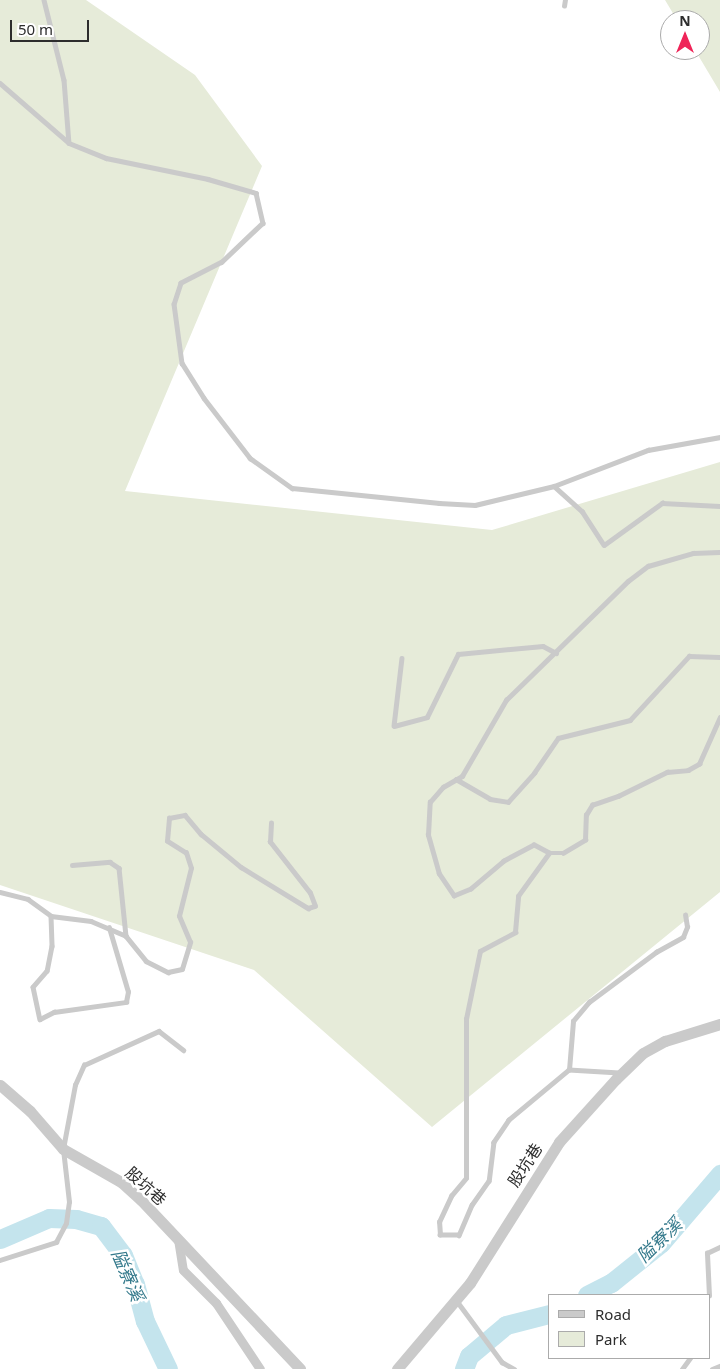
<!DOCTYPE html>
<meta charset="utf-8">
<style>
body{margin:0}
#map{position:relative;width:720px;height:1369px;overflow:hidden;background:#fff;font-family:"Noto Sans","Noto Sans TC",sans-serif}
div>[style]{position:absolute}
.green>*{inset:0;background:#e6ebd9}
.river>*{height:19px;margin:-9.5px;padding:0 9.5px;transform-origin:9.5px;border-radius:9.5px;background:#c4e4ed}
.service>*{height:4.5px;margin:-2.25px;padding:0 2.25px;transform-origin:2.25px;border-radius:2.25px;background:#cacaca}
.minor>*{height:9px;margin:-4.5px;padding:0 4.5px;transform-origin:4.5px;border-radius:4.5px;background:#cacaca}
.tertiary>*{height:11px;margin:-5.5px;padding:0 5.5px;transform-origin:5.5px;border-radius:5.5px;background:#cacaca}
span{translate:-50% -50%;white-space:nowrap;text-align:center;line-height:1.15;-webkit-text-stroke:5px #fff;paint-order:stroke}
.street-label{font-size:16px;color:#2d2d2d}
.water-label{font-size:18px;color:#357a8c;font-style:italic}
.legend{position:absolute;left:548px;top:1294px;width:162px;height:65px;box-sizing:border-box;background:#fff;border:1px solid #ababab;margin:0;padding:6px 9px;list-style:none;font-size:15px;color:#2d2d2d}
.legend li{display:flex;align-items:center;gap:10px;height:25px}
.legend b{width:25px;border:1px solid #ababab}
.north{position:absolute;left:660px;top:10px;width:50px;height:50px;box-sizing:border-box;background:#fff;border:1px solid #ababab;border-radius:50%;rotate:0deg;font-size:14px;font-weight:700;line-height:20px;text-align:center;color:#2d2d2d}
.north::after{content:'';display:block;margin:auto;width:18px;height:22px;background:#ef2458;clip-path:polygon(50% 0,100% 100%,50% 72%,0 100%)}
.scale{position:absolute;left:10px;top:20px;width:79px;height:22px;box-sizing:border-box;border:2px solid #2d2d2d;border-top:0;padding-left:6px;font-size:15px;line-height:18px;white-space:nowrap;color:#2d2d2d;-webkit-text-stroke:4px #fff;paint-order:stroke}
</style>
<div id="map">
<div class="green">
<div style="clip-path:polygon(0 0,86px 0,195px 75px,262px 166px,125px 491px,492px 530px,720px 462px,720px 892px,432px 1127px,254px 970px,0 885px)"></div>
<div style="clip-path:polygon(665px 0,720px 0,720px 92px,695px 50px,700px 50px,700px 20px,677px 20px)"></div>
</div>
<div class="river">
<div style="left:0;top:1239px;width:53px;rotate:-23.2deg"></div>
<div style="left:49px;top:1218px;width:27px;rotate:2deg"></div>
<div style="left:76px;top:1219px;width:26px;rotate:16deg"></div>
<div style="left:101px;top:1226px;width:36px;rotate:53deg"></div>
<div style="left:123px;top:1255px;width:31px;rotate:68deg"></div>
<div style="left:135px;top:1284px;width:38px;rotate:75deg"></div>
<div style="left:145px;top:1321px;width:53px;rotate:64.4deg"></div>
<div style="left:587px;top:1295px;width:27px;rotate:-27deg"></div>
<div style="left:611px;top:1283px;width:64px;rotate:-38.7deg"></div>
<div style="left:661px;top:1243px;width:91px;rotate:-49.5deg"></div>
<div style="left:464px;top:1369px;width:14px;rotate:-69deg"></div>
<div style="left:469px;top:1356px;width:48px;rotate:-40deg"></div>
<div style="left:506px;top:1325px;width:44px;rotate:-14.3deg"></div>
</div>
<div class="service">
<div style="left:44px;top:0;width:82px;rotate:76deg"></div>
<div style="left:64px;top:80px;width:63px;rotate:85.5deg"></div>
<div style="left:69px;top:143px;width:40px;rotate:22deg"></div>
<div style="left:106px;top:158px;width:104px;rotate:11.6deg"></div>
<div style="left:208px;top:179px;width:50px;rotate:16.3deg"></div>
<div style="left:256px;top:193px;width:31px;rotate:77deg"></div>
<div style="left:263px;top:223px;width:57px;rotate:136.4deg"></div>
<div style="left:222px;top:262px;width:46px;rotate:152.9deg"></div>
<div style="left:181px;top:283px;width:22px;rotate:108deg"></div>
<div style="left:174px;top:304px;width:60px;rotate:82.3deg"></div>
<div style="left:182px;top:363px;width:41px;rotate:57.8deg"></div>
<div style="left:204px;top:398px;width:76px;rotate:52.5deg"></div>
<div style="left:250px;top:458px;width:52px;rotate:35.5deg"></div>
<div style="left:292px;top:488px;width:148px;rotate:5.8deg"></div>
<div style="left:439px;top:503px;width:36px;rotate:3deg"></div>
<div style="left:475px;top:505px;width:81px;rotate:-13.5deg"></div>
<div style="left:554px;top:486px;width:38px;rotate:42deg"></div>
<div style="left:582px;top:511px;width:40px;rotate:57.1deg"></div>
<div style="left:604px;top:545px;width:72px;rotate:-35.9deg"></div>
<div style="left:662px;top:503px;width:58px;rotate:3deg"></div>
<div style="left:564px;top:6px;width:6px;rotate:-81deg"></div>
<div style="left:0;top:83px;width:91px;rotate:41deg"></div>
<div style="left:554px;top:486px;width:101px;rotate:-21deg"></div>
<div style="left:648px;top:450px;width:73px;rotate:-10.2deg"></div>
<div style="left:402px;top:658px;width:68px;rotate:96.7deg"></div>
<div style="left:394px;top:726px;width:34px;rotate:-15deg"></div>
<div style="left:427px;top:717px;width:70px;rotate:-63.8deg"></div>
<div style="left:458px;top:654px;width:85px;rotate:-5.4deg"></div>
<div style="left:543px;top:646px;width:15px;rotate:28deg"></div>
<div style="left:456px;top:779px;width:39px;rotate:30deg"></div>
<div style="left:490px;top:799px;width:18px;rotate:9deg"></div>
<div style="left:508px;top:802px;width:39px;rotate:-48deg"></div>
<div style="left:534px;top:773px;width:42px;rotate:-55.6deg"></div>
<div style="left:558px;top:738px;width:74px;rotate:-14deg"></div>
<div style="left:630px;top:720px;width:87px;rotate:-47.3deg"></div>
<div style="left:689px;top:656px;width:31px;rotate:2deg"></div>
<div style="left:549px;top:853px;width:14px"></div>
<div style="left:563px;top:853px;width:26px;rotate:-31deg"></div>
<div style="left:585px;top:840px;width:25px;rotate:-88deg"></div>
<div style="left:586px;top:815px;width:12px;rotate:-59deg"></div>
<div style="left:592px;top:805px;width:28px;rotate:-19deg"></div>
<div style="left:618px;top:796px;width:55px;rotate:-26.1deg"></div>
<div style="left:667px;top:772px;width:21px;rotate:-5deg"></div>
<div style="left:688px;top:770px;width:13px;rotate:-29deg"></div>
<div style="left:699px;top:764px;width:51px;rotate:-65.9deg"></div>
<div style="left:72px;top:865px;width:38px;rotate:-5deg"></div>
<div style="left:110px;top:862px;width:11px;rotate:34deg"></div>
<div style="left:119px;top:868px;width:68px;rotate:84.1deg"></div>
<div style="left:0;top:892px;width:29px;rotate:14deg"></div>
<div style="left:28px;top:899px;width:29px;rotate:36deg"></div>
<div style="left:51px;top:916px;width:40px;rotate:7.1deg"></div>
<div style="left:91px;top:921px;width:38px;rotate:23deg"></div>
<div style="left:126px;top:936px;width:32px;rotate:51deg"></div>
<div style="left:146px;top:961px;width:25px;rotate:27deg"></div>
<div style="left:168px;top:972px;width:14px;rotate:-12deg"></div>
<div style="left:182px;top:969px;width:28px;rotate:-73deg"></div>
<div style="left:190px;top:942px;width:28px;rotate:-113deg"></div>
<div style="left:179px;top:916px;width:49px;rotate:-76deg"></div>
<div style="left:191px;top:868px;width:16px;rotate:-108deg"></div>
<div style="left:186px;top:853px;width:22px;rotate:-148deg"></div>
<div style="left:167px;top:841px;width:23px;rotate:-85deg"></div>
<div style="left:169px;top:818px;width:16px;rotate:-11deg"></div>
<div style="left:185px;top:815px;width:25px;rotate:50deg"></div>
<div style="left:201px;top:834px;width:52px;rotate:39.5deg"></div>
<div style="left:241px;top:867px;width:79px;rotate:31.5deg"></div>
<div style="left:308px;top:908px;width:7px;rotate:-16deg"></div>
<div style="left:315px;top:906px;width:14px;rotate:-111deg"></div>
<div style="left:310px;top:893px;width:65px;rotate:-128.1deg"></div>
<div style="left:270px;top:842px;width:19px;rotate:-87deg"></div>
<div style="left:51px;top:916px;width:30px;rotate:88deg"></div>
<div style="left:52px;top:946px;width:25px;rotate:101deg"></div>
<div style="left:47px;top:971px;width:21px;rotate:131deg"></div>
<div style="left:33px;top:987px;width:33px;rotate:78deg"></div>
<div style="left:40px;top:1019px;width:16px;rotate:-27deg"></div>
<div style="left:54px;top:1012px;width:73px;rotate:-7.9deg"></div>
<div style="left:126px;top:1002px;width:10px;rotate:-79deg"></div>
<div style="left:128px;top:992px;width:67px;rotate:-106.5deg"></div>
<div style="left:569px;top:1070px;width:49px;rotate:-85.3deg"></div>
<div style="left:573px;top:1021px;width:25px;rotate:-50deg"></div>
<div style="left:589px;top:1002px;width:84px;rotate:-36.7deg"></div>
<div style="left:656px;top:952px;width:31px;rotate:-29deg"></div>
<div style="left:683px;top:937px;width:11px;rotate:-68deg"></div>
<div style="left:687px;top:927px;width:12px;rotate:-99deg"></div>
<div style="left:619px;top:1073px;width:50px;rotate:-176.6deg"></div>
<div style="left:569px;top:1070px;width:78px;rotate:140.2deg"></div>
<div style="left:509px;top:1120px;width:27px;rotate:124deg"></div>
<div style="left:494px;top:1142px;width:39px;rotate:97deg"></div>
<div style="left:489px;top:1181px;width:29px;rotate:125deg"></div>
<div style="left:472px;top:1205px;width:33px;rotate:113deg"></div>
<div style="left:459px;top:1235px;width:19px;rotate:180deg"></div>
<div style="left:440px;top:1235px;width:13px;rotate:-94deg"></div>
<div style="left:439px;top:1222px;width:29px;rotate:-65deg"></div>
<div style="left:451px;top:1196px;width:23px;rotate:-50deg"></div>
<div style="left:466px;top:1178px;width:159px;rotate:-90deg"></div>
<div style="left:466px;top:1019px;width:69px;rotate:-78.4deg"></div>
<div style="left:480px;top:951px;width:40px;rotate:-28deg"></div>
<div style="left:515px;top:932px;width:36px;rotate:-85deg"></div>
<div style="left:518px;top:896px;width:53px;rotate:-54.2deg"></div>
<div style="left:549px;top:853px;width:17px;rotate:-152deg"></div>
<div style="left:534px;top:845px;width:34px;rotate:152deg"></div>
<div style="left:504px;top:861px;width:43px;rotate:139.7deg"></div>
<div style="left:471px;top:889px;width:18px;rotate:158deg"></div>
<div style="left:454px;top:896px;width:27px;rotate:-124deg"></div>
<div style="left:439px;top:874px;width:41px;rotate:-105.8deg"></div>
<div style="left:428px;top:835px;width:33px;rotate:-87deg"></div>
<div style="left:430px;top:802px;width:20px;rotate:-49deg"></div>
<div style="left:443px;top:787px;width:22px;rotate:-30deg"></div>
<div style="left:462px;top:776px;width:88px;rotate:-59.9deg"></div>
<div style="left:506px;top:700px;width:170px;rotate:-44.3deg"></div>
<div style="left:628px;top:581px;width:25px;rotate:-37deg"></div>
<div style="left:648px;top:566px;width:47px;rotate:-16.1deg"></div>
<div style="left:693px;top:553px;width:27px;rotate:-2deg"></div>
<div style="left:0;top:1260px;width:59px;rotate:-17.8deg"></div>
<div style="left:56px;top:1242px;width:21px;rotate:-62deg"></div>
<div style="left:66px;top:1223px;width:21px;rotate:-82deg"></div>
<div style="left:69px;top:1202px;width:53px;rotate:-96.5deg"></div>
<div style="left:63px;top:1149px;width:65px;rotate:-79.4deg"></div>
<div style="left:75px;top:1085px;width:22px;rotate:-66deg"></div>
<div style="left:84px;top:1065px;width:82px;rotate:-24.4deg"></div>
<div style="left:159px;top:1031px;width:31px;rotate:38deg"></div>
<div style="left:709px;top:1296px;width:43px;rotate:-92.7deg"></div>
<div style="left:707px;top:1253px;width:14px;rotate:-25deg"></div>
<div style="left:457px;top:1301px;width:76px;rotate:53.6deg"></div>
<div style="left:502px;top:1362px;width:14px;rotate:30deg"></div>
<div style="left:682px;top:1369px;width:14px;rotate:-54deg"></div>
<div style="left:712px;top:1369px;width:9px;rotate:-21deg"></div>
</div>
<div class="minor">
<div style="left:178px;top:1239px;width:31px;rotate:81deg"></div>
<div style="left:183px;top:1270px;width:47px;rotate:45deg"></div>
<div style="left:216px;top:1303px;width:79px;rotate:56.3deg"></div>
</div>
<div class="tertiary">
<div style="left:0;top:1085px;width:40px;rotate:41deg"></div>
<div style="left:30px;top:1111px;width:50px;rotate:49deg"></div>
<div style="left:63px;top:1149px;width:67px;rotate:29.6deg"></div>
<div style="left:121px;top:1182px;width:27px;rotate:42deg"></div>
<div style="left:141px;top:1200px;width:232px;rotate:46.7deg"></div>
<div style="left:397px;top:1369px;width:113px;rotate:-49.7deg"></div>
<div style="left:470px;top:1283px;width:167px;rotate:-57.7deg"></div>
<div style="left:559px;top:1142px;width:85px;rotate:-47.9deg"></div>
<div style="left:616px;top:1079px;width:37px;rotate:-44deg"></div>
<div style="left:643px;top:1053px;width:25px;rotate:-29deg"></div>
<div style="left:665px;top:1041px;width:58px;rotate:-17.2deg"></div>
</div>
<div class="street-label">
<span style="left:525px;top:1165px;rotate:-57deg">股坑巷</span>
<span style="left:146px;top:1186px;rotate:42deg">股坑巷</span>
</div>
<div class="water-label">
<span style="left:659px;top:1240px;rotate:-44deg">隘寮溪</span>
<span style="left:128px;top:1275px;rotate:67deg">隘寮溪</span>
</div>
<ul class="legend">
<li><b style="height:6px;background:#cacaca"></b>Road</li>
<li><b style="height:14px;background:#e6ebd9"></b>Park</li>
</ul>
<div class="north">N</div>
<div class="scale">50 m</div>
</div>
